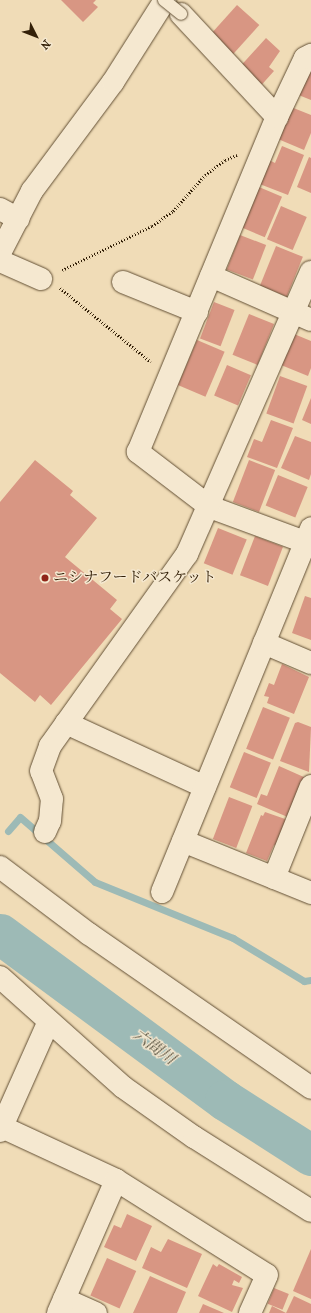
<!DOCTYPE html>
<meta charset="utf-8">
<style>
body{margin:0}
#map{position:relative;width:311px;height:1313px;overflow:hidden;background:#f0dcb7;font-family:"IM FELL French Canon","Noto Serif JP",serif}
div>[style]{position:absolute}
.stream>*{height:7px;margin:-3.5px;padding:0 3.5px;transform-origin:3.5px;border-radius:3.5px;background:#9dbab6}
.river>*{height:41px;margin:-20.5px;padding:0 20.5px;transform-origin:20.5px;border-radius:20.5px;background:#9dbab6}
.building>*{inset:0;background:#d89683;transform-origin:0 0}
.path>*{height:2.5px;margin-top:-1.25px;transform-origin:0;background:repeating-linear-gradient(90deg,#332008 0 1px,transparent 0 3px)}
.roads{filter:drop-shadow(0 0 1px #624f34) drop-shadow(0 0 1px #624f34)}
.street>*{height:22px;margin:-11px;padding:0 11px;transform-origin:11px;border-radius:11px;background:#f5e8d0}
.secondary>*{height:22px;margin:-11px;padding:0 11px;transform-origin:11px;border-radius:11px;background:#f5e8d0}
.bridges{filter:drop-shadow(0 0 1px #624f34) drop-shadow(0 0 1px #624f34)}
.lane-bridge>*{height:12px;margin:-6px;padding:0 6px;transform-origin:6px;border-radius:6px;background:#f5e8d0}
.dots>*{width:11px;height:11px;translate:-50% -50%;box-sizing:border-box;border:2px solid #f5e8d0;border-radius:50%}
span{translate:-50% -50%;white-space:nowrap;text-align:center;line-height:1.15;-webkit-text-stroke:3px #f5e8d0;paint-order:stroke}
.poi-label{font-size:15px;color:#332008}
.left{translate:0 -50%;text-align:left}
.water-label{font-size:16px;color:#534e3c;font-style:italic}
.north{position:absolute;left:16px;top:16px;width:40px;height:40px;-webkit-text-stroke:3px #f5e8d0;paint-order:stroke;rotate:132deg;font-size:11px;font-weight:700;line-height:16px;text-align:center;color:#332008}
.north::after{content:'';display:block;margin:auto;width:14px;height:18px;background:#332008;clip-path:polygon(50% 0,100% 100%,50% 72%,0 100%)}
</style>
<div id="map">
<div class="stream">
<div style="left:8px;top:831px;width:18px;rotate:-49deg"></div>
<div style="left:20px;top:817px;width:99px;rotate:40.9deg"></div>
<div style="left:95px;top:882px;width:149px;rotate:22.1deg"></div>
<div style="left:233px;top:938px;width:83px;rotate:31.2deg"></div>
<div style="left:304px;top:981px;width:7px;rotate:-8deg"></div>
</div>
<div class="river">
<div style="left:0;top:934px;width:280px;rotate:36.4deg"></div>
<div style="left:225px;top:1100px;width:102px;rotate:32.6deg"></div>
</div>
<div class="building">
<div style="clip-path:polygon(61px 0,96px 0,93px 3px,98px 7px,83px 22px)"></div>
<div style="left:237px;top:5px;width:30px;height:43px;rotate:42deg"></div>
<div style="clip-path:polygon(266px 38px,280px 51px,269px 67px,274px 71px,257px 90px,236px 71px)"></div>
<div style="clip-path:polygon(311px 57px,311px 100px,296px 94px)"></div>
<div style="clip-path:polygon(291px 107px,311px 115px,311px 133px,304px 150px,278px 139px)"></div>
<div style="clip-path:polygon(282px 146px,304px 155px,288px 195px,257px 183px,267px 159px,275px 163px)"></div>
<div style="clip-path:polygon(309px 157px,311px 158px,311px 193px,297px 187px)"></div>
<div style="left:259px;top:187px;width:25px;height:44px;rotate:23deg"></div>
<div style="left:281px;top:206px;width:28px;height:36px;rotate:23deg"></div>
<div style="left:240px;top:235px;width:28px;height:37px;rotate:21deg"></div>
<div style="left:276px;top:246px;width:29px;height:43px;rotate:22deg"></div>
<div style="left:214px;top:302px;width:22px;height:39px;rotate:21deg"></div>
<div style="left:249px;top:314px;width:27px;height:44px;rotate:22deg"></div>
<div style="clip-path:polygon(294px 334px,311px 341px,311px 368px,308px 376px,281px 365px)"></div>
<div style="left:197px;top:340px;width:30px;height:49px;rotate:23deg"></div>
<div style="left:227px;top:365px;width:26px;height:33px;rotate:23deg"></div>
<div style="left:280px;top:376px;width:29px;height:40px;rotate:20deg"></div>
<div style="clip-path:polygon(311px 398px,311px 424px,302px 420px)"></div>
<div style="clip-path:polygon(271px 420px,293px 428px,277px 468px,247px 457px,254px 439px,262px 442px)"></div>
<div style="clip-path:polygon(295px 436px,311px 442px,311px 474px,309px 480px,281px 468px)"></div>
<div style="clip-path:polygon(35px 460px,73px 491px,70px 495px,97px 518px,65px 557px,117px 600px,110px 609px,122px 619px,51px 705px,40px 695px,35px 702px,0 673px,0 502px)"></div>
<div style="left:249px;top:460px;width:28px;height:45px;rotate:21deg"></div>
<div style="left:278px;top:475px;width:32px;height:33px;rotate:22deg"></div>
<div style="left:218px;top:528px;width:31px;height:38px;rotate:22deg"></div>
<div style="left:255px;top:536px;width:30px;height:42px;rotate:21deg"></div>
<div style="clip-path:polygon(305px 596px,311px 598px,311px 640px,292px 633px)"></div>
<div style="clip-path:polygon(282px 664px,309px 677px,294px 714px,267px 703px,269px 697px,264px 696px,269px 683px,274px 685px)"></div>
<div style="left:263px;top:707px;width:29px;height:45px;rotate:22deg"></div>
<div style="clip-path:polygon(298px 722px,311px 727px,309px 772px,280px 761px,295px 723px)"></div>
<div style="left:244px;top:752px;width:29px;height:38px;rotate:22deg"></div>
<div style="clip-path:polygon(279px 766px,306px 778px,290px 818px,257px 804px,261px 794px,267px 796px)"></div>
<div style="left:229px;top:797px;width:25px;height:45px;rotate:21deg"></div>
<div style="clip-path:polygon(265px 812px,288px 820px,278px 847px,274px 845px,267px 861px,246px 853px,261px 815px,263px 816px)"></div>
<div style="clip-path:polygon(127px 1214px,152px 1226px,136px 1261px,104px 1247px,114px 1225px,121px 1228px)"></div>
<div style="clip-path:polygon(168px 1239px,202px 1254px,187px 1288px,142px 1268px,151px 1247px,161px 1252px)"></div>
<div style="clip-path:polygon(311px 1249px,311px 1299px,293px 1291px)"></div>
<div style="left:107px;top:1258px;width:32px;height:41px;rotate:24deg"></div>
<div style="clip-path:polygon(213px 1264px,217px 1267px,219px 1264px,242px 1277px,239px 1283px,234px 1280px,232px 1285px,243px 1288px,232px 1312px,198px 1296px)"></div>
<div style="clip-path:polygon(150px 1276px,186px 1292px,177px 1313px,133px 1313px)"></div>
<div style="left:274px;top:1288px;width:16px;height:17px;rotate:22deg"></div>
<div style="clip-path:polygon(294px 1296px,311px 1304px,311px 1313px,286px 1313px)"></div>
<div style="clip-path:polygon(203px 1304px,224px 1313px,199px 1313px)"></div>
<div style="clip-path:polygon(272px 1306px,286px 1313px,269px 1313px)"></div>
</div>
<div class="path">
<div style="left:62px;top:270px;width:100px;rotate:-26.1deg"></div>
<div style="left:152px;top:226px;width:26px;rotate:-36deg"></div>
<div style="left:173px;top:211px;width:48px;rotate:-48.4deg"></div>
<div style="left:205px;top:175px;width:25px;rotate:-37deg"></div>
<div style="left:225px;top:160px;width:13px;rotate:-23deg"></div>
<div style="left:60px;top:288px;width:117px;rotate:39.1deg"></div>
</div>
<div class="roads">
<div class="street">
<div style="left:181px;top:14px;width:141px;rotate:47deg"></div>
<div style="left:0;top:209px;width:21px;rotate:28deg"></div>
<div style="left:0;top:253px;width:70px;rotate:-62.7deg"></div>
<div style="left:32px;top:191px;width:136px;rotate:-53.4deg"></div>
<div style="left:113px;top:82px;width:97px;rotate:-57.6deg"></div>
<div style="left:0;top:261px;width:45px;rotate:23.7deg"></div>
<div style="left:211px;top:276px;width:109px;rotate:23.7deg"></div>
<div style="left:123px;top:282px;width:80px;rotate:22.1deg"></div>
<div style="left:305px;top:542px;width:101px;rotate:-159.8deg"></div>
<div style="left:210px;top:507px;width:91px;rotate:-142.6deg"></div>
<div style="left:138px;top:452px;width:363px;rotate:-67.5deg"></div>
<div style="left:277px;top:117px;width:65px;rotate:-64.6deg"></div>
<div style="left:305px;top:58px;width:7px;rotate:-27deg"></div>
<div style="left:264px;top:643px;width:51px;rotate:23.1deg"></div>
<div style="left:66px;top:723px;width:153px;rotate:24.7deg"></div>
<div style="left:45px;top:832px;width:12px;rotate:-66deg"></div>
<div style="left:50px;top:821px;width:22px;rotate:-85deg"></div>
<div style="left:52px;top:799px;width:30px;rotate:-111deg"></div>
<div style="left:41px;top:771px;width:27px;rotate:-70deg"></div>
<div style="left:50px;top:746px;width:236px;rotate:-54.5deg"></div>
<div style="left:187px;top:554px;width:308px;rotate:-66.3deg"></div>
<div style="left:183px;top:841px;width:138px;rotate:22.1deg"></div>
<div style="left:274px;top:878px;width:99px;rotate:-68.1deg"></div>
<div style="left:162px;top:892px;width:393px;rotate:-67.7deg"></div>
<div style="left:2px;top:1127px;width:126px;rotate:24.9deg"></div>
<div style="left:116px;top:1180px;width:178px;rotate:32.2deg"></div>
<div style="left:267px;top:1275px;width:42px;rotate:114.1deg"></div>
<div style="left:0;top:1131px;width:120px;rotate:-66deg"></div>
<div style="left:64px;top:1299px;width:35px;rotate:24deg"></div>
<div style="left:58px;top:1313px;width:145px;rotate:-66.4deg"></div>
</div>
<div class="secondary">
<div style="left:0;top:867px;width:111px;rotate:37deg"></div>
<div style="left:89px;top:934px;width:270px;rotate:34.7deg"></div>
<div style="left:0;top:977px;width:165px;rotate:41.8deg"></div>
<div style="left:123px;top:1087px;width:87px;rotate:35.2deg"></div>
<div style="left:194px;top:1137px;width:138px;rotate:32.3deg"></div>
</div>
</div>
<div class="bridges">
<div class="lane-bridge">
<div style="left:164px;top:0;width:22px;rotate:39deg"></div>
</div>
</div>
<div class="dots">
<div style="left:45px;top:578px;background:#8f2418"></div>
</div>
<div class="poi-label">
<span class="left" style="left:53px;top:578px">ニシナフードバスケット</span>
</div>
<div class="water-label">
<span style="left:154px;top:1047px;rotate:36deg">六間川</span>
</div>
<div class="north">N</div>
</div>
